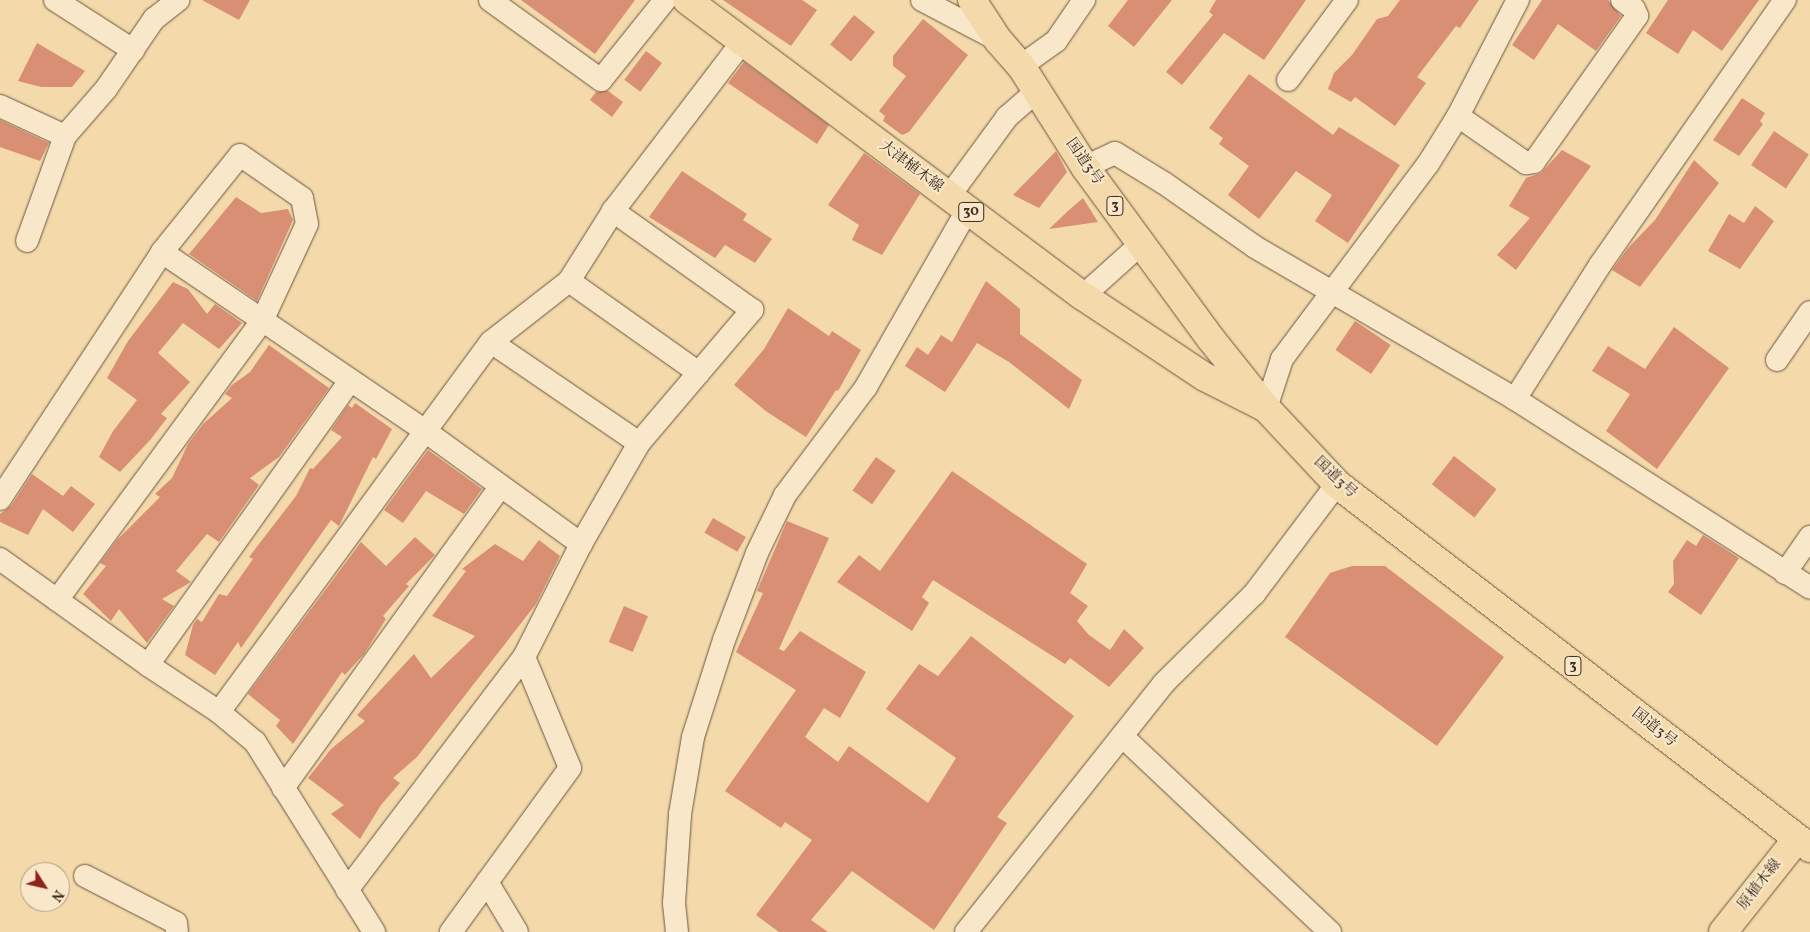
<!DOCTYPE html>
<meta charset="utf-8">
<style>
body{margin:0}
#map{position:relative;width:1810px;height:932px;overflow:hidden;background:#f4daab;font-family:Vollkorn,"Noto Serif JP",serif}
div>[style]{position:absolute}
.building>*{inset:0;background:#d88f74;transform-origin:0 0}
.roads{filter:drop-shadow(0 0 1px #6b5542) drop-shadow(0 0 1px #6b5542)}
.minor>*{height:22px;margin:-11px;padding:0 11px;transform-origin:11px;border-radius:11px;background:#f8e7c8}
.major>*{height:28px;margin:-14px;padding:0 14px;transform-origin:14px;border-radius:14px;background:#f4daab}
.highway>*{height:28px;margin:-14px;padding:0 14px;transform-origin:14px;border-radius:14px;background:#f4daab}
span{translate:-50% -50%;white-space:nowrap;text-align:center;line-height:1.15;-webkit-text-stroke:4px #f8e7c8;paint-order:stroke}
.shield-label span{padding:1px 4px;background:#f8e7c8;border:1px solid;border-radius:4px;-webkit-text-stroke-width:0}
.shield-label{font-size:14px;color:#3d291f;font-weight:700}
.street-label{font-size:15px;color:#3d291f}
.north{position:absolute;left:20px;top:862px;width:50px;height:50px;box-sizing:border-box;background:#f8e7c8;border:1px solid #ad9b84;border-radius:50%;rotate:125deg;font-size:14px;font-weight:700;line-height:20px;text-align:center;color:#3d291f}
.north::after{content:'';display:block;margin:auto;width:18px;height:22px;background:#8f2418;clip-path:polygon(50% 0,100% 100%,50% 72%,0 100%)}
</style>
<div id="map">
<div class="building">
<div style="clip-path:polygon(202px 0,250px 0,239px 20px)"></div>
<div style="clip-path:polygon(521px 0,635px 0,595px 54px)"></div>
<div style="clip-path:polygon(723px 0,802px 0,817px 10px,791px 46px)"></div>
<div style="clip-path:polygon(1128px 0,1172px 0,1134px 47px,1108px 26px)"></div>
<div style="clip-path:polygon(1216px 0,1306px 0,1264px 60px,1224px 33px,1182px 85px,1166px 72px,1213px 15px,1209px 12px)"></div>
<div style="clip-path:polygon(1400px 0,1479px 0,1460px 28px,1456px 26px,1417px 77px,1426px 83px,1395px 126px,1355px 97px,1351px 102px,1328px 89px,1334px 73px,1352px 55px,1377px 19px,1388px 16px)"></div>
<div style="clip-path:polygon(1542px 0,1608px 0,1621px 16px,1596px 51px,1558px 24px,1534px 60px,1512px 45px)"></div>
<div style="clip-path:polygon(1668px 0,1759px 0,1722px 51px,1693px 30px,1678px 54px,1646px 33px)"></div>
<div style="left:854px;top:15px;width:27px;height:38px;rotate:39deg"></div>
<div style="clip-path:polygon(923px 19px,968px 55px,909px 132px,902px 135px,883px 121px,885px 116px,879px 111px,906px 76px,893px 66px,893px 56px)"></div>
<div style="clip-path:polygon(37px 43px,85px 71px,72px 87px,41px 87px,18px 81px)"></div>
<div style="left:646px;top:51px;width:20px;height:36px;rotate:37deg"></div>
<div style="clip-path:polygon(744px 62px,829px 125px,817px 144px,728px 83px)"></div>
<div style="clip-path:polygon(1249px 74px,1333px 135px,1339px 127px,1400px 165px,1348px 243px,1315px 221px,1332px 195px,1296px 171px,1259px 219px,1228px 195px,1249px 166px,1219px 144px,1223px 138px,1209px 128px)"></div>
<div style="clip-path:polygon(608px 91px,623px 102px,612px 117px,590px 100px,596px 92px)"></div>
<div style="clip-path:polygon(1742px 98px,1765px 113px,1760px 121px,1763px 124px,1739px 156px,1713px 140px)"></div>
<div style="clip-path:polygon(0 120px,49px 143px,40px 161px,0 147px)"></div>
<div style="left:1774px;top:131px;width:42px;height:41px;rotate:34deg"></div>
<div style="clip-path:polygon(1562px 150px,1591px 166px,1516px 270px,1497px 255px,1530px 218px,1509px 206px,1526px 178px,1541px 173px)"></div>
<div style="clip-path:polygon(1056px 151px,1067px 172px,1039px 208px,1013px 195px)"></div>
<div style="clip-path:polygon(864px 153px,920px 194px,882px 255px,852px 240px,859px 225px,828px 205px)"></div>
<div style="clip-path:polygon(1694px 160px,1719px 183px,1640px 287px,1612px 270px,1628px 248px,1655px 220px)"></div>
<div style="clip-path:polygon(682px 171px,747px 214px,743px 220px,772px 239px,755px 263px,725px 245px,715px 258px,649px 217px)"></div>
<div style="clip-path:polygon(236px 197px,261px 213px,288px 209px,293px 220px,257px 301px,189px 254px)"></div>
<div style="clip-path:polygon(1083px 198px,1098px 222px,1049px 229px,1068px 211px)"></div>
<div style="clip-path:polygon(1755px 206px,1774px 221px,1740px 269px,1708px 251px,1729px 214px,1744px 223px)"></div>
<div style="clip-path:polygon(986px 281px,1020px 309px,1020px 334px,1082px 380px,1069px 409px,1009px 362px,977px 343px,945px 392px,905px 366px,917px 347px,928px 355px,941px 335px,952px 342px)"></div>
<div style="clip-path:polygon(173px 282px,188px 289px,207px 314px,215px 304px,242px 323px,219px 349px,183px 323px,158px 353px,190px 382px,161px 414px,167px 418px,151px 439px,120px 472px,99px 457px,113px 431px,137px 400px,107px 378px,128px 341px)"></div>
<div style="clip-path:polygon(788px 308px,829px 336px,832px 331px,861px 350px,838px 391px,836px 390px,806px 437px,767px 412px,734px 385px,764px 349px)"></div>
<div style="left:1355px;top:321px;width:43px;height:35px;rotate:34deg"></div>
<div style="clip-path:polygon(1674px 327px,1729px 368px,1657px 469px,1606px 431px,1630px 394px,1592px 371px,1608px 346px,1645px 369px)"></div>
<div style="clip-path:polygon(269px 345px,329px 388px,279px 457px,250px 478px,259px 485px,219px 542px,207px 534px,176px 571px,191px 582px,162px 599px,174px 606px,147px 643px,119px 609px,111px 621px,83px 594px,106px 566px,100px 563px,117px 540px,160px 497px,155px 494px,172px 478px,188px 444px,203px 424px,232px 398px,225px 394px,232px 385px,250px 372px)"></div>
<div style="clip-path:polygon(355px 403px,392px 429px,376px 459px,373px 457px,339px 526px,331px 520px,241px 648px,238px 642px,215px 675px,185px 655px,193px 625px,197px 619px,202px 622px,219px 594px,227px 596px,253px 559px,249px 557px,296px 496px,310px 468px,313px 469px,342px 437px,331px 430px,348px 405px,352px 408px)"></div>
<div style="clip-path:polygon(428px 450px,482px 489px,464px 514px,426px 491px,403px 523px,384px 510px)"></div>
<div style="left:1454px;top:456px;width:54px;height:36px;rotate:38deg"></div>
<div style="left:876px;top:457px;width:24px;height:41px;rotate:35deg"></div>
<div style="clip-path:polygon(952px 471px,1087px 564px,1070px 593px,1088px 606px,1077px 621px,1089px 635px,1110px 650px,1124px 629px,1144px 648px,1109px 687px,1070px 658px,1065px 664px,933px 580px,922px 597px,929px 603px,912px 631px,837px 582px,859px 555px,880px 571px)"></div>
<div style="clip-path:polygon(32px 474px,63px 496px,71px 486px,95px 504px,73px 532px,43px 509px,28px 535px,0 522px,0 514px,11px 506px)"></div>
<div style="left:713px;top:518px;width:38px;height:17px;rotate:30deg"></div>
<div style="clip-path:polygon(787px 521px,829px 538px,779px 649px,784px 651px,800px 631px,866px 672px,840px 718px,824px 708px,805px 737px,838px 762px,849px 746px,928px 803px,956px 758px,886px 709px,919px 664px,938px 676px,971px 636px,1074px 716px,997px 817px,1007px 823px,934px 930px,852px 871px,811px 920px,828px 932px,779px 932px,756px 915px,812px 840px,785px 822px,781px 828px,725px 791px,796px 690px,736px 652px,763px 593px,757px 591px)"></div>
<div style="clip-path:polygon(1703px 535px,1739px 558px,1701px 615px,1668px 592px,1674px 584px,1673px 561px,1687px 540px,1696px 546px)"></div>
<div style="clip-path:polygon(415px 537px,435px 555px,406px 584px,409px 586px,383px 616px,386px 619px,364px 654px,345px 675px,342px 672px,293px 744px,276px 726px,280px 720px,248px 694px,361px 542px,386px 566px)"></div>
<div style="clip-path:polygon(539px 540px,560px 556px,536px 604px,417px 757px,393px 778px,400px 783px,381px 805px,360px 839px,331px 814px,344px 805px,308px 778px,331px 749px,365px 721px,357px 715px,414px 654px,431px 678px,475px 636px,432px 616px,466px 571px,462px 569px,495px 544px,523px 561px)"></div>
<div style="clip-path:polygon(1352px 566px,1385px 566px,1504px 657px,1437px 746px,1285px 637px,1330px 573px)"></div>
<div style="left:624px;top:606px;width:26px;height:39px;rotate:23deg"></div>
</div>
<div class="roads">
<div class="minor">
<div style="left:55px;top:0;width:93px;rotate:32.7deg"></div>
<div style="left:490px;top:0;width:137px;rotate:35.8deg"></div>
<div style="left:601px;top:80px;width:102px;rotate:-51.3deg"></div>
<div style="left:922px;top:0;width:86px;rotate:27.8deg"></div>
<div style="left:1021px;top:66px;width:43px;rotate:-35.5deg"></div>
<div style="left:1056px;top:41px;width:50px;rotate:-55.7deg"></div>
<div style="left:1288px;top:80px;width:99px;rotate:-53.6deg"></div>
<div style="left:0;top:106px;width:72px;rotate:24.8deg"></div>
<div style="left:1458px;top:116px;width:83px;rotate:34.7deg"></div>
<div style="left:1526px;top:163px;width:8px;rotate:-7deg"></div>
<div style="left:1534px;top:162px;width:179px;rotate:-54.8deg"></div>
<div style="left:1637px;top:16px;width:8px;rotate:-113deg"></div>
<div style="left:1634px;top:9px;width:15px;rotate:-143deg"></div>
<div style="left:1085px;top:167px;width:33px;rotate:-25deg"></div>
<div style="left:1115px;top:153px;width:57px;rotate:31.5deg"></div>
<div style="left:1164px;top:183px;width:111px;rotate:35.1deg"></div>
<div style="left:1255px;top:247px;width:301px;rotate:30.3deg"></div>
<div style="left:1515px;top:399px;width:350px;rotate:32.6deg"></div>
<div style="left:950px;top:195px;width:97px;rotate:-53.8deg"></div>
<div style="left:1007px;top:117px;width:40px;rotate:-41deg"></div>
<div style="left:27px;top:241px;width:112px;rotate:-70.1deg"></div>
<div style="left:65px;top:136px;width:62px;rotate:-48.9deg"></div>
<div style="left:106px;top:89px;width:85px;rotate:-55.6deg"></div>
<div style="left:154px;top:19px;width:31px;rotate:-38deg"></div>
<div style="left:162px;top:252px;width:318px;rotate:34.2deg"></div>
<div style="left:425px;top:431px;width:193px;rotate:35.9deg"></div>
<div style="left:569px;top:281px;width:159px;rotate:35.3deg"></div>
<div style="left:1083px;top:296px;width:81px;rotate:-42deg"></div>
<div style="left:491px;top:342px;width:179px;rotate:34.3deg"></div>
<div style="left:1777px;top:360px;width:58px;rotate:-55.5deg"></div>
<div style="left:1515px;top:399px;width:159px;rotate:-57.6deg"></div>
<div style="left:1600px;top:265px;width:323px;rotate:-55.1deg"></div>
<div style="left:1266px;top:408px;width:52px;rotate:-71.9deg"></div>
<div style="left:1282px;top:359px;width:244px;rotate:-53.2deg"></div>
<div style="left:1428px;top:164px;width:57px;rotate:-58deg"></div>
<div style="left:1458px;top:116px;width:131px;rotate:-62.7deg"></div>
<div style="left:0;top:499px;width:295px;rotate:-56.7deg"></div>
<div style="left:162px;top:252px;width:124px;rotate:-51.2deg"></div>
<div style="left:240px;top:155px;width:75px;rotate:34.7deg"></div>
<div style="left:302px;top:198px;width:26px;rotate:79deg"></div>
<div style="left:307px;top:224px;width:107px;rotate:114.9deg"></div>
<div style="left:262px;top:321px;width:346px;rotate:126.3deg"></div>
<div style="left:0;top:559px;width:182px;rotate:35.6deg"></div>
<div style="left:148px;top:665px;width:85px;rotate:33.5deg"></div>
<div style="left:219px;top:712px;width:47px;rotate:39.8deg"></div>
<div style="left:255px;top:742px;width:224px;rotate:57.9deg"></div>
<div style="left:1785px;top:573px;width:44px;rotate:-55.2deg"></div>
<div style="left:524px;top:657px;width:127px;rotate:-63.2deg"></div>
<div style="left:581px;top:544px;width:116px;rotate:-60.1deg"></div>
<div style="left:639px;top:443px;width:175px;rotate:-49.6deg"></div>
<div style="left:752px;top:310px;width:171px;rotate:-144.5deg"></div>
<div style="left:148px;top:665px;width:347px;rotate:-54.6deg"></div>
<div style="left:219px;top:712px;width:459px;rotate:-53.7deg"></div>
<div style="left:491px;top:342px;width:99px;rotate:-38deg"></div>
<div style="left:569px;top:281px;width:83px;rotate:-57.8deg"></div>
<div style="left:613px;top:211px;width:214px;rotate:-52.6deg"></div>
<div style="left:1122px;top:736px;width:286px;rotate:43.3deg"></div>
<div style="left:283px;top:788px;width:371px;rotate:-54.2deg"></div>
<div style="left:85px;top:876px;width:102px;rotate:27.3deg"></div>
<div style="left:176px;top:923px;width:9px;rotate:84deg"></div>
<div style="left:487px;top:882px;width:58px;rotate:59deg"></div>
<div style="left:347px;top:890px;width:293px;rotate:-52.8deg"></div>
<div style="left:524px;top:657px;width:120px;rotate:67.5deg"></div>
<div style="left:570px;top:768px;width:203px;rotate:126deg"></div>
<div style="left:677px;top:932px;width:29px;rotate:-96deg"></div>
<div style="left:674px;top:903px;width:89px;rotate:-86.1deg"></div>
<div style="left:680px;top:814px;width:78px;rotate:-80.4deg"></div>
<div style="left:693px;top:737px;width:102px;rotate:-72.3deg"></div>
<div style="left:724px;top:640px;width:93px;rotate:-69.2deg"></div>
<div style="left:757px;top:553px;width:64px;rotate:-64.2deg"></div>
<div style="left:785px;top:495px;width:135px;rotate:-53.1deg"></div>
<div style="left:866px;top:387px;width:205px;rotate:-60.2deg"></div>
<div style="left:966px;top:932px;width:318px;rotate:-51.5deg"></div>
<div style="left:1164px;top:683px;width:127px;rotate:-44.7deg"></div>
<div style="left:1254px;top:594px;width:138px;rotate:-53deg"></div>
</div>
<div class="major">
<div style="left:687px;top:0;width:494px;rotate:36.8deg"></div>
<div style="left:1083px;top:296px;width:146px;rotate:33.6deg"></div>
<div style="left:1205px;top:377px;width:68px;rotate:26.9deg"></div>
<div style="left:1723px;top:932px;width:119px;rotate:-51.5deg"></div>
</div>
<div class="highway">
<div style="left:972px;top:0;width:48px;rotate:57deg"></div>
<div style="left:998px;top:40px;width:35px;rotate:49deg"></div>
<div style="left:1021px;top:66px;width:120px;rotate:57.6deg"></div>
<div style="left:1085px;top:167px;width:213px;rotate:53.8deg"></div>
<div style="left:1211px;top:339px;width:88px;rotate:51.4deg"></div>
<div style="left:1266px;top:408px;width:104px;rotate:46.9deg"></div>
<div style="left:1337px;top:484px;width:597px;rotate:37.58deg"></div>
</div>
</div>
<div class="shield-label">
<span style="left:1115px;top:206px">3</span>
<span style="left:971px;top:212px">30</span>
<span style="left:1573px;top:666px">3</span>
</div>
<div class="street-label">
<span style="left:1084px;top:162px;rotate:55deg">国道3号</span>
<span style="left:911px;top:167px;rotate:37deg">大津植木線</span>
<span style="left:1335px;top:478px;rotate:43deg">国道3号</span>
<span style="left:1654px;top:728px;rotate:38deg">国道3号</span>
<span style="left:1760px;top:885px;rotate:-52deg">原植木線</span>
</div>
<div class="north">N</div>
</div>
